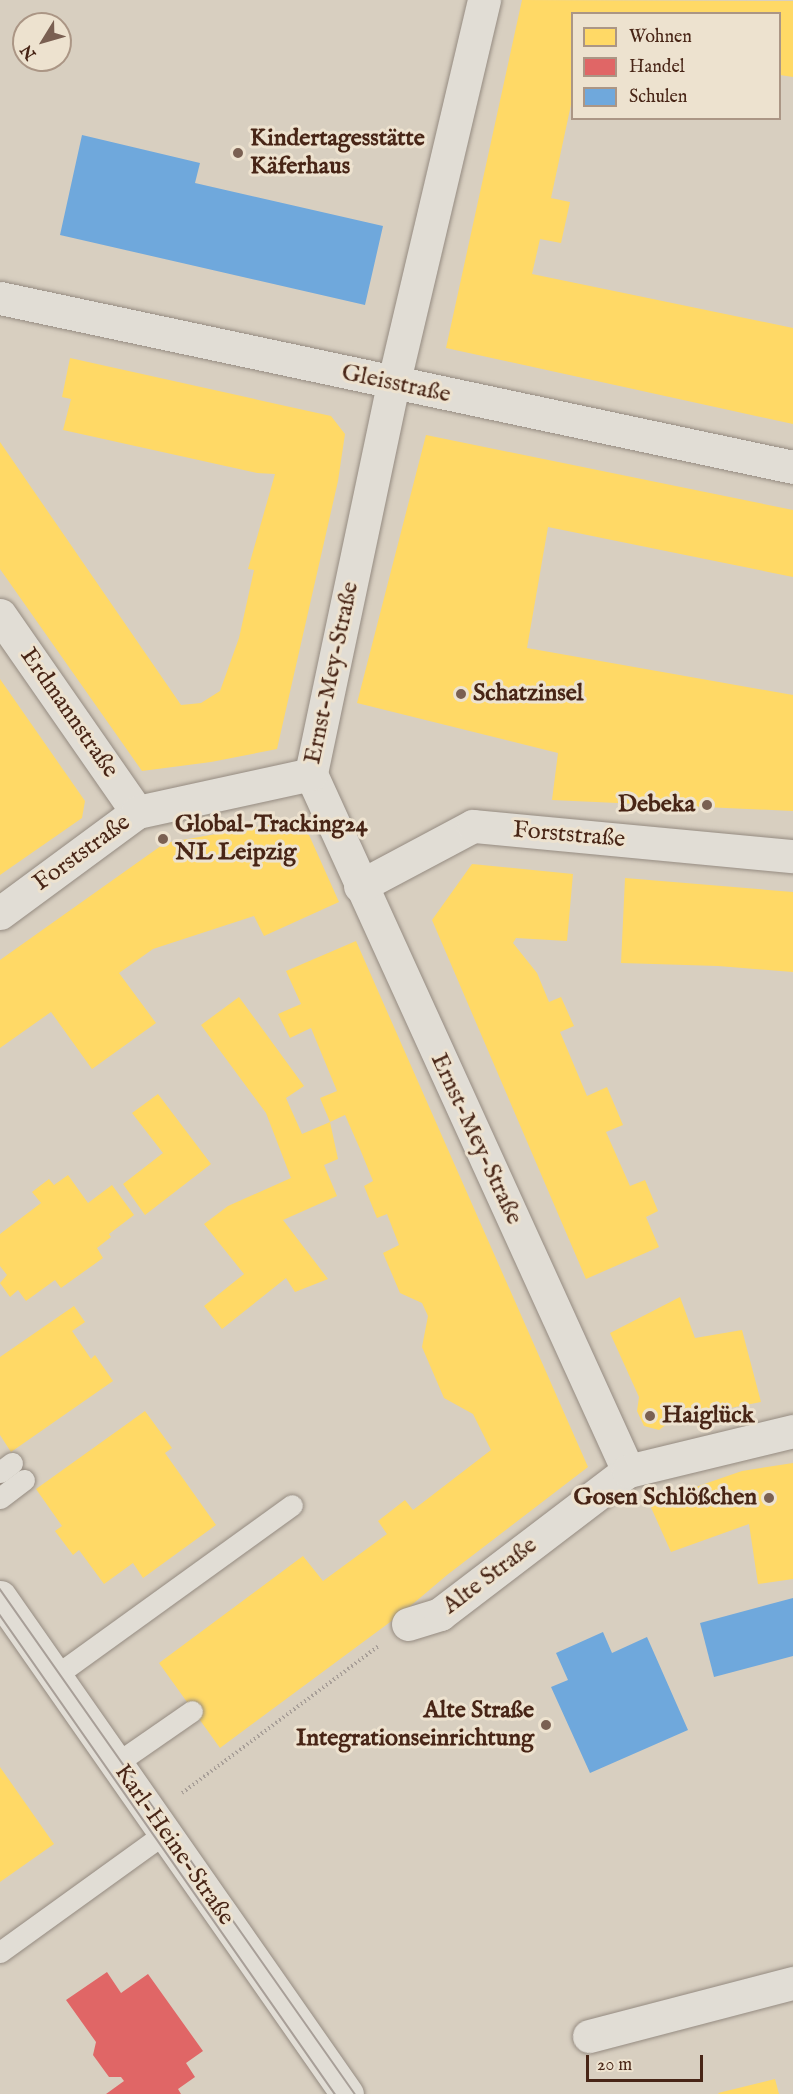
<!DOCTYPE html>
<meta charset="utf-8">
<style>
body{margin:0}
#map{position:relative;width:793px;height:2094px;overflow:hidden;background:#d8cfc0;font-family:"IM FELL English",serif}
div>[style]{position:absolute}
.homes>*{inset:0;background:#ffd966}
.shops>*{inset:0;background:#e06666}
.schools>*{inset:0;background:#6fa8dc}
.path>*{height:4px;margin-top:-2px;transform-origin:0;background:repeating-linear-gradient(90deg,#a89f98 0 1.5px,transparent 0 4.5px)}
.roads{filter:drop-shadow(0 0 2px #958b81) drop-shadow(0 0 2px #958b81)}
.lane>*{height:21px;margin:-10.5px;padding:0 10.5px;transform-origin:10.5px;border-radius:10.5px;background:#e1ddd5}
.street>*{height:33px;margin:-16.5px;padding:0 16.5px;transform-origin:16.5px;border-radius:16.5px;background:#e1ddd5}
.secondary>*{height:33px;margin:-16.5px;padding:0 16.5px;transform-origin:16.5px;border-radius:16.5px;background:#e1ddd5}
.tram>*{height:1.5px;margin:-0.75px;padding:0 0.75px;transform-origin:0.75px;border-radius:0.75px;background:#a89f98}
.dots>*{width:16px;height:16px;translate:-50% -50%;box-sizing:border-box;border:3px solid #ede2cf;border-radius:50%}
span{translate:-50% -50%;white-space:nowrap;text-align:center;line-height:1.15;-webkit-text-stroke:6px #ede2cf;paint-order:stroke}
.poi-label{font-size:24px;color:#482516;font-weight:700}
.left{translate:0 -50%;text-align:left}
.right{translate:-100% -50%;text-align:right}
.street-label{font-size:24px;color:#482516}
.legend{position:absolute;left:571px;top:12px;width:210px;height:108px;box-sizing:border-box;background:#ede2cf;border:2px solid #ab9685;margin:0;padding:8px 10px;list-style:none;font-size:18px;color:#482516}
.legend li{display:flex;align-items:center;gap:12px;height:30px}
.legend b{width:30px;border:2px solid #ab9685}
.north{position:absolute;left:12px;top:12px;width:60px;height:60px;box-sizing:border-box;background:#ede2cf;border:2px solid #ab9685;border-radius:50%;rotate:233deg;font-size:16px;font-weight:700;line-height:24px;text-align:center;color:#482516}
.north::after{content:'';display:block;margin:auto;width:21px;height:27px;background:#7a6052;clip-path:polygon(50% 0,100% 100%,50% 72%,0 100%)}
.scale{position:absolute;left:586px;top:2055px;width:117px;height:27px;box-sizing:border-box;border:3px solid #482516;border-top:0;padding-left:8px;font-size:18px;line-height:21px;white-space:nowrap;color:#482516;-webkit-text-stroke:4px #ede2cf;paint-order:stroke}
</style>
<div id="map">
<div class="homes">
<div style="clip-path:polygon(522px 0,793px 1px,793px 77px,780px 75px,780px 14px,572px 14px,572px 100px,551px 198px,570px 202px,561px 243px,540px 239px,532px 274px,793px 328px,793px 424px,446px 348px)"></div>
<div style="clip-path:polygon(70px 358px,331px 416px,345px 434px,338px 481px,277px 749px,211px 762px,142px 771px,0 569px,0 442px,181px 705px,201px 703px,220px 691px,239px 638px,254px 570px,248px 569px,275px 474px,257px 473px,63px 430px,71px 399px,62px 397px)"></div>
<div style="clip-path:polygon(426px 435px,793px 510px,793px 577px,548px 527px,527px 648px,793px 695px,793px 811px,552px 800px,558px 753px,357px 703px)"></div>
<div style="clip-path:polygon(0 679px,85px 801px,82px 818px,0 875px)"></div>
<div style="clip-path:polygon(285px 822px,309px 835px,339px 902px,264px 936px,254px 916px,153px 949px,119px 973px,156px 1023px,92px 1069px,51px 1012px,0 1048px,0 960px,165px 843px)"></div>
<div style="clip-path:polygon(472px 864px,573px 874px,567px 941px,516px 938px,513px 943px,537px 973px,549px 1002px,561px 997px,574px 1026px,560px 1032px,587px 1096px,607px 1087px,623px 1125px,606px 1132px,630px 1186px,645px 1180px,658px 1211px,646px 1217px,659px 1247px,586px 1279px,432px 920px)"></div>
<div style="clip-path:polygon(625px 878px,793px 892px,793px 972px,718px 966px,621px 963px)"></div>
<div style="clip-path:polygon(356px 941px,588px 1467px,447px 1575px,401px 1614px,220px 1748px,159px 1663px,303px 1556px,323px 1581px,387px 1534px,378px 1521px,405px 1500px,413px 1510px,491px 1450px,473px 1414px,444px 1398px,422px 1347px,428px 1316px,422px 1303px,400px 1293px,383px 1253px,399px 1245px,387px 1214px,377px 1218px,364px 1186px,373px 1181px,360px 1149px,345px 1115px,330px 1122px,320px 1098px,337px 1091px,311px 1028px,290px 1038px,278px 1014px,301px 1004px,286px 971px)"></div>
<div style="clip-path:polygon(239px 997px,304px 1086px,286px 1098px,302px 1134px,330px 1122px,338px 1159px,324px 1165px,337px 1196px,283px 1220px,328px 1279px,295px 1292px,286px 1278px,222px 1329px,204px 1306px,244px 1274px,204px 1224px,228px 1206px,291px 1178px,266px 1113px,201px 1025px)"></div>
<div style="clip-path:polygon(158px 1094px,211px 1164px,145px 1215px,123px 1184px,163px 1153px,132px 1113px)"></div>
<div style="clip-path:polygon(68px 1175px,88px 1203px,112px 1185px,134px 1215px,109px 1234px,111px 1237px,97px 1248px,103px 1258px,61px 1288px,55px 1280px,26px 1301px,18px 1290px,10px 1297px,0 1283px,7px 1275px,0 1266px,0 1234px,41px 1203px,32px 1192px,49px 1179px,54px 1185px)"></div>
<div style="clip-path:polygon(680px 1297px,695px 1338px,742px 1330px,761px 1402px,674px 1419px,659px 1430px,644px 1426px,637px 1411px,639px 1397px,610px 1333px)"></div>
<div style="clip-path:polygon(74px 1306px,85px 1322px,72px 1331px,91px 1359px,95px 1355px,113px 1381px,11px 1452px,0 1435px,0 1357px)"></div>
<div style="clip-path:polygon(145px 1411px,172px 1448px,165px 1453px,216px 1525px,143px 1578px,133px 1563px,104px 1584px,79px 1550px,73px 1555px,55px 1531px,62px 1526px,36px 1489px)"></div>
<div style="clip-path:polygon(793px 1463px,793px 1579px,758px 1584px,749px 1524px,671px 1552px,649px 1503px,742px 1471px)"></div>
<div style="clip-path:polygon(0 1767px,54px 1844px,0 1882px)"></div>
<div style="clip-path:polygon(775px 2079px,779px 2094px,719px 2094px,718px 2093px)"></div>
</div>
<div class="shops">
<div style="clip-path:polygon(107px 1972px,121px 1993px,148px 1974px,203px 2051px,186px 2063px,195px 2077px,178px 2089px,181px 2094px,106px 2094px,124px 2081px,121px 2077px,109px 2077px,93px 2055px,96px 2042px,66px 2000px)"></div>
</div>
<div class="schools">
<div style="clip-path:polygon(82px 135px,200px 163px,195px 183px,383px 226px,365px 305px,60px 235px)"></div>
<div style="clip-path:polygon(793px 1598px,793px 1656px,714px 1677px,700px 1623px)"></div>
<div style="clip-path:polygon(603px 1632px,612px 1653px,647px 1637px,688px 1730px,590px 1773px,551px 1687px,568px 1680px,556px 1653px)"></div>
</div>
<div class="path">
<div style="left:182px;top:1793px;width:247px;rotate:-36.8deg"></div>
</div>
<div class="roads">
<div class="lane">
<div style="left:0;top:1472px;width:15px;rotate:-37deg"></div>
<div style="left:0;top:1498px;width:30px;rotate:-37deg"></div>
<div style="left:55px;top:1676px;width:292px;rotate:-35.8deg"></div>
<div style="left:117px;top:1763px;width:91px;rotate:-34.7deg"></div>
<div style="left:0;top:1952px;width:203px;rotate:-35.8deg"></div>
</div>
<div class="street">
<div style="left:484px;top:0;width:395px;rotate:103.3deg"></div>
<div style="left:393px;top:384px;width:399px;rotate:101.9deg"></div>
<div style="left:311px;top:774px;width:766px;rotate:65.54deg"></div>
<div style="left:0;top:298px;width:811px;rotate:12.03deg"></div>
<div style="left:0;top:615px;width:240px;rotate:55.2deg"></div>
<div style="left:360px;top:886px;width:128px;rotate:-28deg"></div>
<div style="left:473px;top:826px;width:321px;rotate:5.4deg"></div>
<div style="left:0;top:913px;width:170px;rotate:-36.4deg"></div>
<div style="left:137px;top:812px;width:178px;rotate:-12.3deg"></div>
<div style="left:408px;top:1624px;width:34px;rotate:-17deg"></div>
<div style="left:440px;top:1614px;width:236px;rotate:-37.3deg"></div>
<div style="left:628px;top:1471px;width:170px;rotate:-13.6deg"></div>
</div>
<div class="secondary">
<div style="left:0;top:1597px;width:606px;rotate:55.08deg"></div>
<div style="left:589px;top:2036px;width:211px;rotate:-14.6deg"></div>
</div>
</div>
<div class="tram">
<div style="left:0;top:1589px;width:617px;rotate:54.89deg"></div>
<div style="left:0;top:1615px;width:585px;rotate:55.03deg"></div>
</div>
<div class="dots">
<div style="left:238px;top:153px;background:#7a6052"></div>
<div style="left:461px;top:694px;background:#7a6052"></div>
<div style="left:707px;top:805px;background:#7a6052"></div>
<div style="left:163px;top:839px;background:#7a6052"></div>
<div style="left:650px;top:1416px;background:#7a6052"></div>
<div style="left:769px;top:1498px;background:#7a6052"></div>
<div style="left:546px;top:1725px;background:#7a6052"></div>
</div>
<div class="poi-label">
<span class="left" style="left:250px;top:153px">Kindertagesstätte<br>Käferhaus</span>
<span class="left" style="left:473px;top:694px">Schatzinsel</span>
<span class="right" style="left:695px;top:805px">Debeka</span>
<span class="left" style="left:175px;top:839px">Global-Tracking24<br>NL Leipzig</span>
<span class="left" style="left:662px;top:1416px">Haiglück</span>
<span class="right" style="left:757px;top:1498px">Gosen Schlößchen</span>
<span class="right" style="left:534px;top:1725px">Alte Straße<br>Integrationseinrichtung</span>
</div>
<div class="street-label">
<span style="left:396px;top:384px;rotate:12deg">Gleisstraße</span>
<span style="left:332px;top:673px;rotate:-78deg">Ernst-Mey-Straße</span>
<span style="left:69px;top:713px;rotate:55deg">Erdmannstraße</span>
<span style="left:569px;top:835px;rotate:5deg">Forststraße</span>
<span style="left:82px;top:853px;rotate:-36deg">Forststraße</span>
<span style="left:476px;top:1139px;rotate:65deg">Ernst-Mey-Straße</span>
<span style="left:490px;top:1576px;rotate:-37deg">Alte Straße</span>
<span style="left:174px;top:1845px;rotate:55deg">Karl-Heine-Straße</span>
</div>
<ul class="legend">
<li><b style="height:16px;background:#ffd966"></b>Wohnen</li>
<li><b style="height:16px;background:#e06666"></b>Handel</li>
<li><b style="height:16px;background:#6fa8dc"></b>Schulen</li>
</ul>
<div class="north">N</div>
<div class="scale">20 m</div>
</div>
